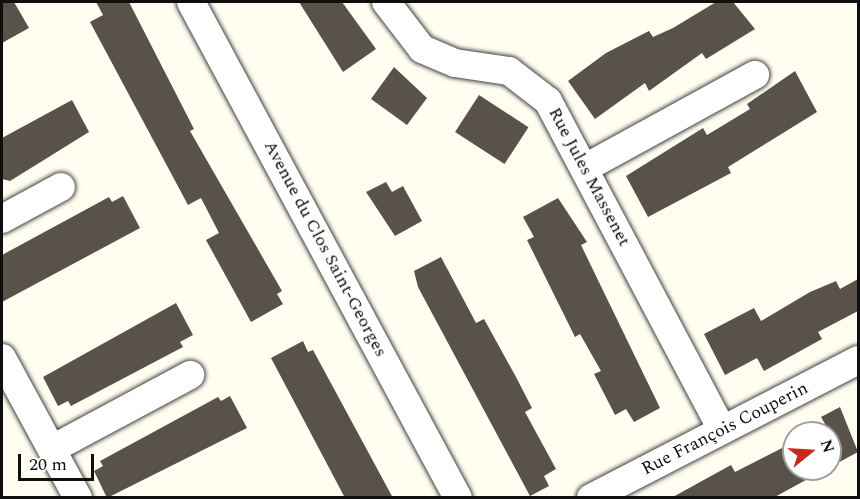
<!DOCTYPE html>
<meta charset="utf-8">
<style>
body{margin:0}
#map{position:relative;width:860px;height:499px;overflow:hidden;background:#fffef1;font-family:Spectral,serif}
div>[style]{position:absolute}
.building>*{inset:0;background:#59524a;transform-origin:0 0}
.roads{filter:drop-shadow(0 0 2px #424242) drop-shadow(0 0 2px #424242)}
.street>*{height:28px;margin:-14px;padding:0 14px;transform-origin:14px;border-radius:14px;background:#fff}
span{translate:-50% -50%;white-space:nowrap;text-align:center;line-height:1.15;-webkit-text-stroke:6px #fff;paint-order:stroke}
.street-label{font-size:18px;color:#0f0f0f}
.frame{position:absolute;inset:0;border:3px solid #0f0f0f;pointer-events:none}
.north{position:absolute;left:782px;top:421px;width:60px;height:60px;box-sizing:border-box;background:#fff;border:2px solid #9f9f9f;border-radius:50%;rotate:72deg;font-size:16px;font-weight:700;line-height:24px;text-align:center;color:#0f0f0f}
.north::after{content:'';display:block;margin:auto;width:21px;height:27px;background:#c9291d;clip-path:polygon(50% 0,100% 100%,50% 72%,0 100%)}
.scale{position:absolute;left:18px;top:454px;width:76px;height:27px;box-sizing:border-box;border:3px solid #0f0f0f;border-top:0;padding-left:8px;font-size:18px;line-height:21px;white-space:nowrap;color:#0f0f0f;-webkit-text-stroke:4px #fff;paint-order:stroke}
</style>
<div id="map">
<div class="building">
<div style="clip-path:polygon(2px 2px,14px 2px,29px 28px,2px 43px)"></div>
<div style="clip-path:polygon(96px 2px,129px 2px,194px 129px,190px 131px,282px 291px,277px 294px,283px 304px,251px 322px,206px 240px,219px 233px,201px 198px,188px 205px,90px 22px,103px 15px)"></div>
<div style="clip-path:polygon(299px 2px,342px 2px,376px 49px,343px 72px)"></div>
<div style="clip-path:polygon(716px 2px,733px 2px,755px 29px,706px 59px,702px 53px,649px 91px,645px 83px,595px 119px,568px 81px,606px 53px,649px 31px,653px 37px,673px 28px)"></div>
<div style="clip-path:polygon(394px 67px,427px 98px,407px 125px,371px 99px)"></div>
<div style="clip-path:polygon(795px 71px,817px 112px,728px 167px,731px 173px,648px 217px,626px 176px,703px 128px,707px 135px,750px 109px,747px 104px)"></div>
<div style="left:479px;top:95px;width:59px;height:44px;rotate:33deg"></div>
<div style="clip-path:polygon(72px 100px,89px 132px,10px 181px,2px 179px,2px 138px)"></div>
<div style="clip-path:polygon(386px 182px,392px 192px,403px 186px,422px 221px,395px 236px,366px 192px)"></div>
<div style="clip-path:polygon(123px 196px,140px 228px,2px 302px,2px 255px,109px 197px,112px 202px)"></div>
<div style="clip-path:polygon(558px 198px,587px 242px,581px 245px,660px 408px,634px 422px,626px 409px,615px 415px,594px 374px,601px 371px,580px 334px,575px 337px,527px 240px,534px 237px,523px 217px)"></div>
<div style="clip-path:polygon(441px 257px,476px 323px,484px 319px,516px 377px,532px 408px,525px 412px,556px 469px,544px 476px,549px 486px,530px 496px,418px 287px,414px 271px)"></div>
<div style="clip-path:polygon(858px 279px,858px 311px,818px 332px,822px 339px,764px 371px,757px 358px,725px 375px,704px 334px,754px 308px,761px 321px,810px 292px,836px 281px,840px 289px)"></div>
<div style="clip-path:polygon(176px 303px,193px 335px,180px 342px,183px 347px,71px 406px,68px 401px,58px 406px,43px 377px)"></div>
<div style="clip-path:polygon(303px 341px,308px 352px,313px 350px,393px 498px,345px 498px,271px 358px)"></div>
<div style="clip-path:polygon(230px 396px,247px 428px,107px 498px,94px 471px,103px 466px,100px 461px,218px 397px,221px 401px)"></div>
<div style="clip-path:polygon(840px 407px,858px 452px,830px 467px,830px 433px,812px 433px,825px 424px,821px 417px)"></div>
<div style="clip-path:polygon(794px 442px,794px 469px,826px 469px,773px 498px,671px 498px,731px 465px,735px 472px)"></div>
</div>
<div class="roads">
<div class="street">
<div style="left:191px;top:2px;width:563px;rotate:61.71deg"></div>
<div style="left:386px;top:2px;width:59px;rotate:52.5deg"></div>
<div style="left:422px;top:49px;width:36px;rotate:23deg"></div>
<div style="left:455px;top:63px;width:55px;rotate:8.4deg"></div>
<div style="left:509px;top:71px;width:49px;rotate:37.6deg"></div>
<div style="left:548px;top:101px;width:372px;rotate:62.1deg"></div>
<div style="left:585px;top:168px;width:194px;rotate:-28.7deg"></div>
<div style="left:2px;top:219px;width:67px;rotate:-28.5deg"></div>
<div style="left:2px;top:358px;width:159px;rotate:61.5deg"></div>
<div style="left:52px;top:449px;width:157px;rotate:-28.2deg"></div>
<div style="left:591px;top:498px;width:301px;rotate:-27.3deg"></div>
</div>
</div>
<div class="street-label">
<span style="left:589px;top:177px;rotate:62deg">Rue Jules Massenet</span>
<span style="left:325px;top:249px;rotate:62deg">Avenue du Clos Saint-Georges</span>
<span style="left:725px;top:429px;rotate:-27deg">Rue François Couperin</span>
</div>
<div class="frame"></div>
<div class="north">N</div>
<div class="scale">20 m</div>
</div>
